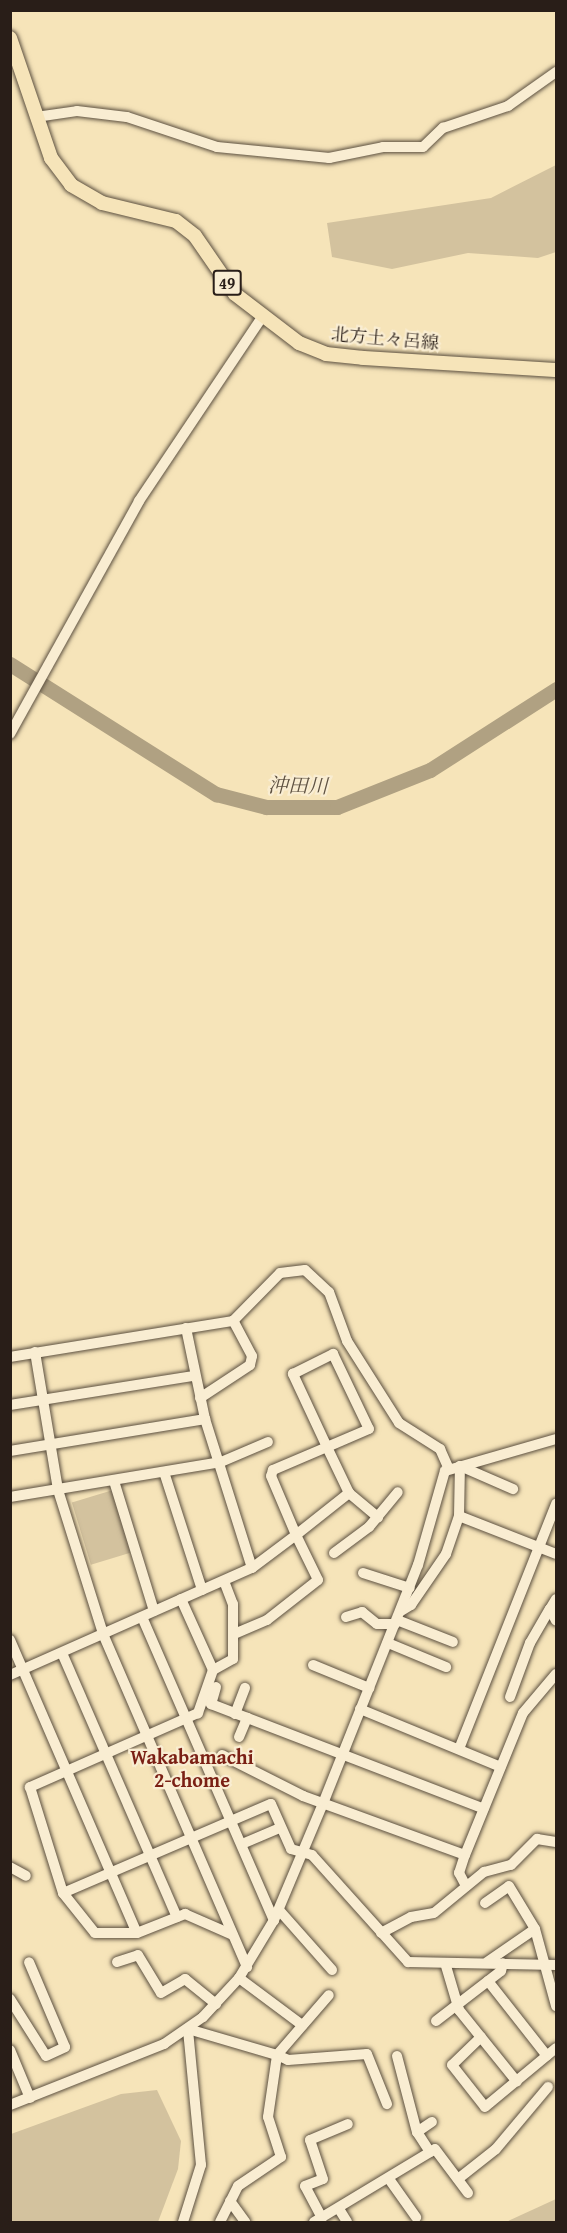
<!DOCTYPE html>
<meta charset="utf-8">
<style>
body{margin:0}
#map{position:relative;width:567px;height:2233px;overflow:hidden;background:#f6e4b9;font-family:"Gentium Book Plus","Noto Serif JP",serif}
div>[style]{position:absolute}
.green>*{inset:0;background:#d3c29e;transform-origin:0 0}
.river>*{height:15px;margin:-7.5px;padding:0 7.5px;transform-origin:7.5px;border-radius:7.5px;background:#b0a182}
.roads{filter:drop-shadow(0 0 2px #5c5040) drop-shadow(0 0 2px #5c5040)}
.minor>*{height:10px;margin:-5px;padding:0 5px;transform-origin:5px;border-radius:5px;background:#f9edd2}
.major>*{height:14px;margin:-7px;padding:0 7px;transform-origin:7px;border-radius:7px;background:#f6e4b9}
span{translate:-50% -50%;white-space:nowrap;text-align:center;line-height:1.15;-webkit-text-stroke:4.5px #f9edd2;paint-order:stroke}
.shield-label span{padding:2px 4px;background:#f9edd2;border:2px solid;border-radius:4px;-webkit-text-stroke-width:0}
.shield-label{font-size:16px;color:#291e18;font-weight:700}
.street-label{font-size:18px;color:#291e18}
.water-label{font-size:20px;color:#5f5242;font-style:italic}
.neighbourhood-label{font-size:20px;color:#7a1f14;font-weight:700}
.frame{position:absolute;inset:0;border:12px solid #291e18;pointer-events:none}
</style>
<div id="map">
<div class="green">
<div style="clip-path:polygon(556px 165px,556px 252px,538px 258px,468px 253px,392px 269px,332px 257px,327px 223px,491px 198px)"></div>
<div style="left:113px;top:1490px;width:65px;height:43px;rotate:73deg"></div>
<div style="clip-path:polygon(157px 2090px,181px 2141px,178px 2169px,158px 2222px,11px 2222px,11px 2134px,121px 2094px)"></div>
<div style="clip-path:polygon(556px 2199px,556px 2222px,506px 2222px)"></div>
</div>
<div class="river">
<div style="left:10px;top:664px;width:244px;rotate:32.3deg"></div>
<div style="left:216px;top:794px;width:52px;rotate:14.6deg"></div>
<div style="left:266px;top:807px;width:71px"></div>
<div style="left:337px;top:807px;width:100px;rotate:-21.7deg"></div>
<div style="left:430px;top:770px;width:150px;rotate:-32.7deg"></div>
</div>
<div class="roads">
<div class="minor">
<div style="left:36px;top:117px;width:41px;rotate:-8.3deg"></div>
<div style="left:77px;top:111px;width:50px;rotate:6.8deg"></div>
<div style="left:127px;top:117px;width:95px;rotate:18.4deg"></div>
<div style="left:217px;top:147px;width:113px;rotate:5.6deg"></div>
<div style="left:329px;top:158px;width:55px;rotate:-11.5deg"></div>
<div style="left:383px;top:147px;width:40px"></div>
<div style="left:423px;top:147px;width:28px;rotate:-44deg"></div>
<div style="left:443px;top:128px;width:69px;rotate:-18.7deg"></div>
<div style="left:508px;top:106px;width:59px;rotate:-35.3deg"></div>
<div style="left:10px;top:734px;width:266px;rotate:-61deg"></div>
<div style="left:139px;top:501px;width:223px;rotate:-56.2deg"></div>
<div style="left:186px;top:1328px;width:93px;rotate:78.2deg"></div>
<div style="left:205px;top:1419px;width:156px;rotate:72.5deg"></div>
<div style="left:35px;top:1352px;width:140px;rotate:80.5deg"></div>
<div style="left:58px;top:1490px;width:151px;rotate:72.6deg"></div>
<div style="left:103px;top:1634px;width:363px;rotate:66.6deg"></div>
<div style="left:10px;top:1357px;width:226px;rotate:-9.2deg"></div>
<div style="left:233px;top:1321px;width:67px;rotate:-45.6deg"></div>
<div style="left:280px;top:1273px;width:25px;rotate:-7deg"></div>
<div style="left:305px;top:1270px;width:33px;rotate:43deg"></div>
<div style="left:329px;top:1292px;width:52px;rotate:69.8deg"></div>
<div style="left:347px;top:1341px;width:97px;rotate:57.6deg"></div>
<div style="left:399px;top:1423px;width:49px;rotate:32.4deg"></div>
<div style="left:440px;top:1449px;width:22px;rotate:66deg"></div>
<div style="left:200px;top:1398px;width:60px;rotate:-33.4deg"></div>
<div style="left:250px;top:1365px;width:9px;rotate:-77deg"></div>
<div style="left:252px;top:1356px;width:40px;rotate:-118deg"></div>
<div style="left:10px;top:1405px;width:186px;rotate:-9deg"></div>
<div style="left:10px;top:1451px;width:198px;rotate:-9.3deg"></div>
<div style="left:460px;top:1466px;width:58px;rotate:23.5deg"></div>
<div style="left:164px;top:1472px;width:124px;rotate:72.1deg"></div>
<div style="left:114px;top:1481px;width:136px;rotate:72.9deg"></div>
<div style="left:349px;top:1493px;width:38px;rotate:40deg"></div>
<div style="left:10px;top:1497px;width:214px;rotate:-9.4deg"></div>
<div style="left:221px;top:1462px;width:51px;rotate:-23.1deg"></div>
<div style="left:459px;top:1516px;width:104px;rotate:21.4deg"></div>
<div style="left:334px;top:1553px;width:44px;rotate:-36.6deg"></div>
<div style="left:369px;top:1527px;width:45px;rotate:-50.4deg"></div>
<div style="left:363px;top:1573px;width:49px;rotate:17.7deg"></div>
<div style="left:224px;top:1581px;width:25px;rotate:69deg"></div>
<div style="left:233px;top:1604px;width:55px;rotate:90deg"></div>
<div style="left:233px;top:1659px;width:23px;rotate:151deg"></div>
<div style="left:213px;top:1670px;width:46px;rotate:109.2deg"></div>
<div style="left:198px;top:1713px;width:184px;rotate:156.2deg"></div>
<div style="left:30px;top:1787px;width:111px;rotate:72.7deg"></div>
<div style="left:63px;top:1893px;width:51px;rotate:51.3deg"></div>
<div style="left:95px;top:1933px;width:42px"></div>
<div style="left:137px;top:1933px;width:52px;rotate:-21.6deg"></div>
<div style="left:185px;top:1914px;width:52px;rotate:23.6deg"></div>
<div style="left:181px;top:1599px;width:78px;rotate:65.7deg"></div>
<div style="left:556px;top:1599px;width:12px;rotate:121deg"></div>
<div style="left:550px;top:1609px;width:13px;rotate:63deg"></div>
<div style="left:401px;top:1611px;width:12px;rotate:-31deg"></div>
<div style="left:411px;top:1605px;width:62px;rotate:-55.5deg"></div>
<div style="left:446px;top:1554px;width:40px;rotate:-71.1deg"></div>
<div style="left:459px;top:1516px;width:50px;rotate:-88.9deg"></div>
<div style="left:142px;top:1617px;width:331px;rotate:66.5deg"></div>
<div style="left:346px;top:1617px;width:17px;rotate:-17deg"></div>
<div style="left:362px;top:1612px;width:19px;rotate:39deg"></div>
<div style="left:377px;top:1624px;width:18px"></div>
<div style="left:397px;top:1620px;width:60px;rotate:21.4deg"></div>
<div style="left:10px;top:1640px;width:319px;rotate:66.6deg"></div>
<div style="left:388px;top:1643px;width:63px;rotate:22.5deg"></div>
<div style="left:62px;top:1653px;width:288px;rotate:66.5deg"></div>
<div style="left:313px;top:1665px;width:61px;rotate:22.3deg"></div>
<div style="left:10px;top:1675px;width:265px;rotate:-23.9deg"></div>
<div style="left:252px;top:1568px;width:55px;rotate:-36.9deg"></div>
<div style="left:296px;top:1535px;width:68px;rotate:-38.4deg"></div>
<div style="left:349px;top:1493px;width:51px;rotate:-115.6deg"></div>
<div style="left:327px;top:1447px;width:81px;rotate:-115deg"></div>
<div style="left:293px;top:1374px;width:45px;rotate:-26.6deg"></div>
<div style="left:333px;top:1354px;width:83px;rotate:64.4deg"></div>
<div style="left:369px;top:1429px;width:46px;rotate:156.8deg"></div>
<div style="left:327px;top:1447px;width:59px;rotate:156.9deg"></div>
<div style="left:273px;top:1470px;width:6px;rotate:108deg"></div>
<div style="left:271px;top:1476px;width:64px;rotate:67deg"></div>
<div style="left:296px;top:1535px;width:50px;rotate:63.9deg"></div>
<div style="left:318px;top:1580px;width:65px;rotate:141.9deg"></div>
<div style="left:267px;top:1620px;width:36px;rotate:157deg"></div>
<div style="left:216px;top:1687px;width:18px;rotate:106deg"></div>
<div style="left:211px;top:1704px;width:292px;rotate:21deg"></div>
<div style="left:510px;top:1697px;width:58px;rotate:-69.7deg"></div>
<div style="left:530px;top:1643px;width:39px;rotate:-60deg"></div>
<div style="left:360px;top:1709px;width:152px;rotate:22.4deg"></div>
<div style="left:235px;top:1714px;width:28px;rotate:-69deg"></div>
<div style="left:239px;top:1737px;width:21px;rotate:-67deg"></div>
<div style="left:459px;top:1749px;width:264px;rotate:-68.4deg"></div>
<div style="left:222px;top:1755px;width:91px;rotate:26.8deg"></div>
<div style="left:303px;top:1796px;width:172px;rotate:20deg"></div>
<div style="left:242px;top:1844px;width:39px;rotate:-23deg"></div>
<div style="left:10px;top:1867px;width:18px;rotate:29deg"></div>
<div style="left:466px;top:1886px;width:15px;rotate:-118deg"></div>
<div style="left:459px;top:1873px;width:19px;rotate:-72deg"></div>
<div style="left:465px;top:1855px;width:153px;rotate:-67.8deg"></div>
<div style="left:523px;top:1713px;width:51px;rotate:-49.8deg"></div>
<div style="left:63px;top:1893px;width:226px;rotate:-23.2deg"></div>
<div style="left:271px;top:1804px;width:49px;rotate:66deg"></div>
<div style="left:291px;top:1849px;width:22px;rotate:16deg"></div>
<div style="left:312px;top:1855px;width:144px;rotate:48.1deg"></div>
<div style="left:408px;top:1962px;width:148px;rotate:1.2deg"></div>
<div style="left:485px;top:1903px;width:29px;rotate:-35deg"></div>
<div style="left:509px;top:1886px;width:50px;rotate:58.8deg"></div>
<div style="left:535px;top:1929px;width:80px;rotate:74.7deg"></div>
<div style="left:279px;top:1910px;width:80px;rotate:48.5deg"></div>
<div style="left:381px;top:1933px;width:34px;rotate:-28deg"></div>
<div style="left:411px;top:1917px;width:23px;rotate:-10deg"></div>
<div style="left:434px;top:1913px;width:65px;rotate:-39.4deg"></div>
<div style="left:484px;top:1872px;width:28px;rotate:-15deg"></div>
<div style="left:511px;top:1865px;width:37px;rotate:-45deg"></div>
<div style="left:537px;top:1839px;width:19px;rotate:9deg"></div>
<div style="left:117px;top:1962px;width:22px;rotate:-18deg"></div>
<div style="left:138px;top:1955px;width:44px;rotate:58.8deg"></div>
<div style="left:161px;top:1993px;width:28px;rotate:-30deg"></div>
<div style="left:185px;top:1979px;width:40px;rotate:39deg"></div>
<div style="left:487px;top:1962px;width:58px;rotate:-34.5deg"></div>
<div style="left:446px;top:1966px;width:46px;rotate:73.5deg"></div>
<div style="left:459px;top:2010px;width:92px;rotate:51.1deg"></div>
<div style="left:239px;top:1978px;width:79px;rotate:36.7deg"></div>
<div style="left:488px;top:1981px;width:95px;rotate:51.8deg"></div>
<div style="left:10px;top:1999px;width:67px;rotate:57.7deg"></div>
<div style="left:46px;top:2056px;width:21px;rotate:-25deg"></div>
<div style="left:65px;top:2047px;width:92px;rotate:-113deg"></div>
<div style="left:436px;top:2021px;width:82px;rotate:-37.6deg"></div>
<div style="left:501px;top:1971px;width:8px;rotate:-76deg"></div>
<div style="left:481px;top:2037px;width:40px;rotate:136deg"></div>
<div style="left:452px;top:2065px;width:53px;rotate:51.8deg"></div>
<div style="left:485px;top:2107px;width:92px;rotate:-39.7deg"></div>
<div style="left:10px;top:2050px;width:52px;rotate:67.4deg"></div>
<div style="left:397px;top:2056px;width:79px;rotate:75.3deg"></div>
<div style="left:417px;top:2132px;width:24px;rotate:57deg"></div>
<div style="left:10px;top:2105px;width:166px;rotate:-21.6deg"></div>
<div style="left:164px;top:2044px;width:47px;rotate:-34.7deg"></div>
<div style="left:203px;top:2017px;width:53px;rotate:-47.3deg"></div>
<div style="left:239px;top:1978px;width:68px;rotate:-58.9deg"></div>
<div style="left:274px;top:1920px;width:129px;rotate:-67.2deg"></div>
<div style="left:324px;top:1801px;width:254px;rotate:-68.3deg"></div>
<div style="left:418px;top:1565px;width:98px;rotate:-74deg"></div>
<div style="left:445px;top:1471px;width:116px;rotate:-16.1deg"></div>
<div style="left:417px;top:2132px;width:18px;rotate:-34deg"></div>
<div style="left:389px;top:2179px;width:47px;rotate:54.6deg"></div>
<div style="left:458px;top:2179px;width:48px;rotate:-38.3deg"></div>
<div style="left:496px;top:2149px;width:81px;rotate:-50deg"></div>
<div style="left:230px;top:2201px;width:26px;rotate:54deg"></div>
<div style="left:339px;top:2209px;width:15px;rotate:58deg"></div>
<div style="left:322px;top:2218px;width:36px;rotate:-118deg"></div>
<div style="left:305px;top:2186px;width:19px;rotate:-21deg"></div>
<div style="left:323px;top:2179px;width:41px;rotate:-108.4deg"></div>
<div style="left:310px;top:2140px;width:41px;rotate:-22.8deg"></div>
<div style="left:183px;top:2222px;width:60px;rotate:-72.5deg"></div>
<div style="left:201px;top:2165px;width:137px;rotate:-95.5deg"></div>
<div style="left:188px;top:2029px;width:93px;rotate:16.3deg"></div>
<div style="left:277px;top:2055px;width:79px;rotate:-49.1deg"></div>
<div style="left:220px;top:2222px;width:40px;rotate:-63.4deg"></div>
<div style="left:238px;top:2186px;width:52px;rotate:-34deg"></div>
<div style="left:281px;top:2157px;width:42px;rotate:-108deg"></div>
<div style="left:268px;top:2117px;width:63px;rotate:-81.7deg"></div>
<div style="left:277px;top:2055px;width:12px;rotate:24deg"></div>
<div style="left:288px;top:2060px;width:79px;rotate:-4.3deg"></div>
<div style="left:367px;top:2054px;width:54px;rotate:68.2deg"></div>
<div style="left:314px;top:2222px;width:141px;rotate:-31.1deg"></div>
<div style="left:435px;top:2149px;width:55px;rotate:53.1deg"></div>
</div>
<div class="major">
<div style="left:10px;top:38px;width:127px;rotate:71.1deg"></div>
<div style="left:51px;top:158px;width:34px;rotate:53deg"></div>
<div style="left:71px;top:185px;width:36px;rotate:30deg"></div>
<div style="left:102px;top:203px;width:76px;rotate:13.7deg"></div>
<div style="left:176px;top:221px;width:24px;rotate:38deg"></div>
<div style="left:195px;top:236px;width:70px;rotate:55.4deg"></div>
<div style="left:235px;top:294px;width:81px;rotate:37.4deg"></div>
<div style="left:299px;top:343px;width:29px;rotate:22deg"></div>
<div style="left:326px;top:354px;width:37px;rotate:6deg"></div>
<div style="left:363px;top:358px;width:193px;rotate:3.6deg"></div>
</div>
</div>
<div class="shield-label">
<span style="left:227px;top:283px">49</span>
</div>
<div class="street-label">
<span style="left:385px;top:339px;rotate:5deg">北方土々呂線</span>
</div>
<div class="water-label">
<span style="left:298px;top:785px;rotate:1deg">沖田川</span>
</div>
<div class="neighbourhood-label">
<span style="left:192px;top:1768px">Wakabamachi<br>2-chome</span>
</div>
<div class="frame"></div>
</div>
